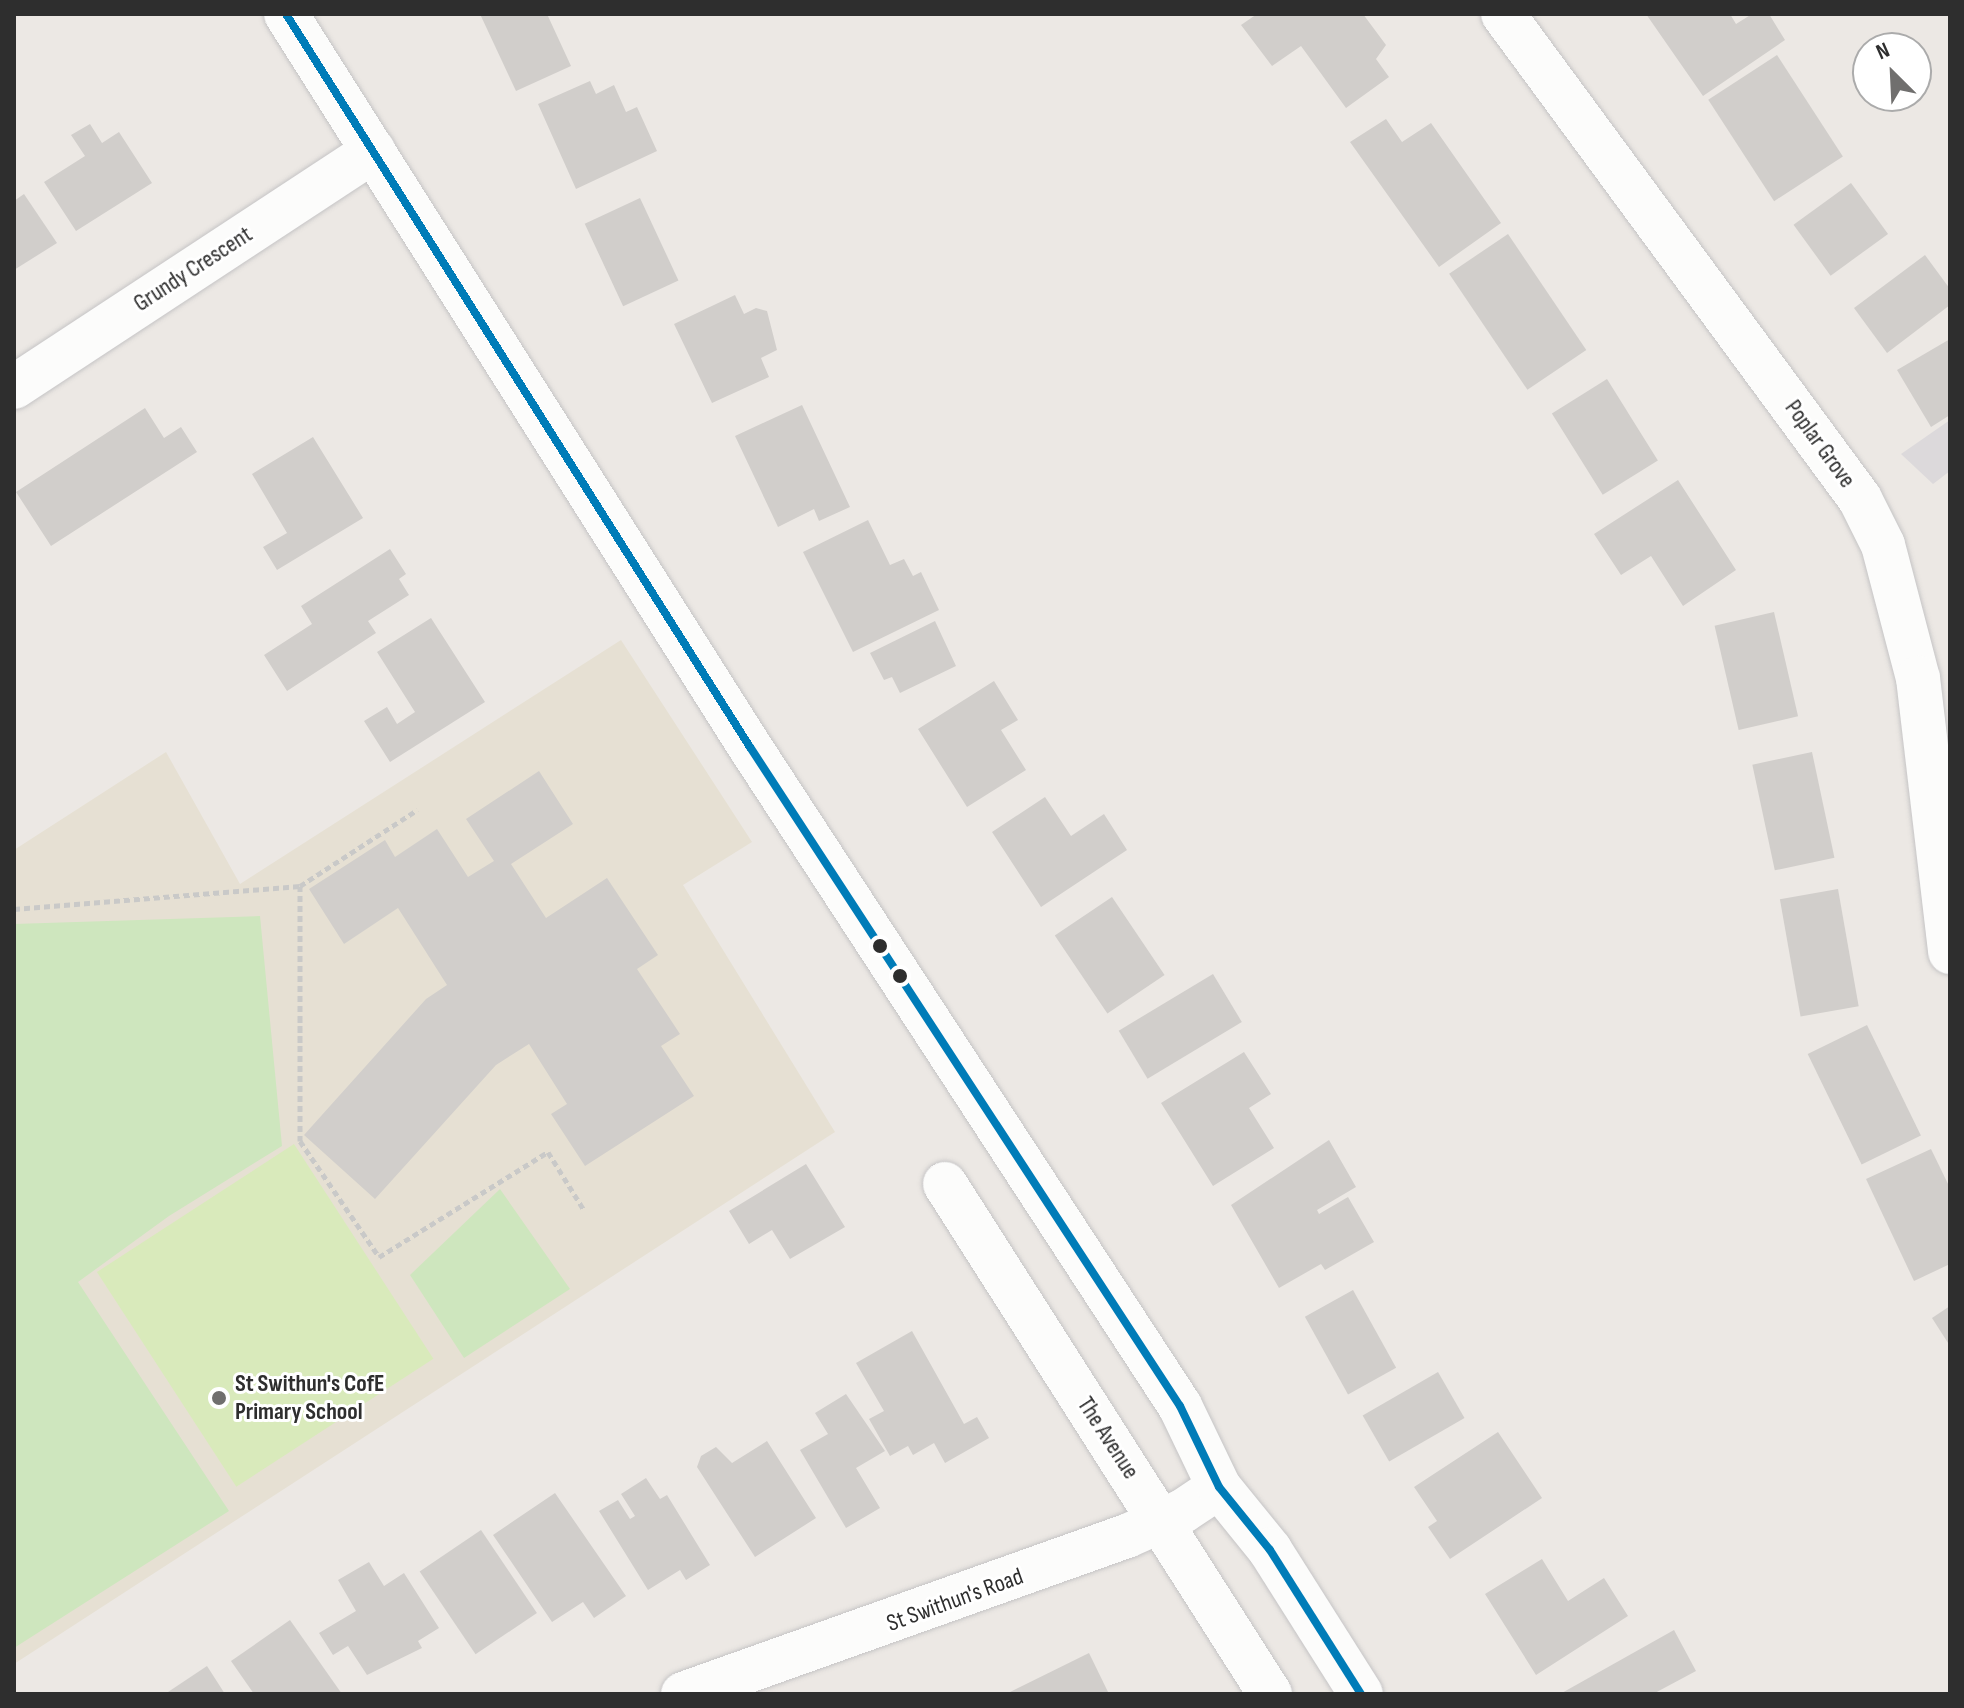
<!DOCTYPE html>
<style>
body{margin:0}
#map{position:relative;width:1964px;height:1708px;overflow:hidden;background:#ece8e4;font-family:"Sofia Sans Condensed",sans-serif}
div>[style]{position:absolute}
.industrial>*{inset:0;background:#dcd9db}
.education>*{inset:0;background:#e6e0d3}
.green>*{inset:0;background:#cee6be}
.pitch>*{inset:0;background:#d9eabb;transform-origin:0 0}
.building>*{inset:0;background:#d1cecb;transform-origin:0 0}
.path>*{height:5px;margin-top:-2.5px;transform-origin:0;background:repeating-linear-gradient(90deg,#c9c9c8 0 6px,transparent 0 10px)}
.roads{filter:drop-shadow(0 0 2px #c5c4c5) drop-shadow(0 0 2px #c5c4c5)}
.street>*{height:44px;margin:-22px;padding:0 22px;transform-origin:22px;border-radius:22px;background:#fcfcfb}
.secondary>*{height:44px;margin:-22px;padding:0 22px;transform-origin:22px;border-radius:22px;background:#fcfcfb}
.bus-1>*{height:8px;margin:-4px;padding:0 4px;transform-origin:4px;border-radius:4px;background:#007cb8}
.dots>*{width:22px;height:22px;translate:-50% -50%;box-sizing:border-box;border:4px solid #fff;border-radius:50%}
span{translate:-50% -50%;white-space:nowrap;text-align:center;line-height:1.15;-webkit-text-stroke:6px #fff;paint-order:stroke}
.street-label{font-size:24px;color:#2e2e2e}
.poi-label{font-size:24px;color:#2e2e2e;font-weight:700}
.left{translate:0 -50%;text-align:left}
.frame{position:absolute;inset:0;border:16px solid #2e2e2e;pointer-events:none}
.north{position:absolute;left:1852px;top:32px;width:80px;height:80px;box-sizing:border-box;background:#fff;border:2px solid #ababab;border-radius:50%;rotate:336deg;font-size:22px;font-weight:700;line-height:32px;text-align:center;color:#2e2e2e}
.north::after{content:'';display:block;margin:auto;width:28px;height:36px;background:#706f6e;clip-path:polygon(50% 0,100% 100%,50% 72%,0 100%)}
</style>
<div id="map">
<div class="industrial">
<div style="clip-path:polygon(1950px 420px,1950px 471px,1933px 484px,1901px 454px)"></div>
</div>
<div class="education">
<div style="clip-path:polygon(621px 640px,752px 842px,683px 885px,835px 1132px,14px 1664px,14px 850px,166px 752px,240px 884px)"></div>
</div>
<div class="green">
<div style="clip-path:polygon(260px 916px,282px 1146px,169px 1216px,78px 1282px,229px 1511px,14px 1648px,14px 924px)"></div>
<div style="clip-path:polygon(500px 1189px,570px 1289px,464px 1358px,410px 1275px)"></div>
</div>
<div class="pitch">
<div style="left:294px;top:1144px;width:256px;height:235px;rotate:57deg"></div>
</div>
<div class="building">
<div style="clip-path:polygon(480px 14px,547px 14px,571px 66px,516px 91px)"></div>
<div style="clip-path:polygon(1257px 14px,1363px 14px,1386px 45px,1376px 59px,1389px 77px,1346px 108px,1301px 46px,1272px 66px,1241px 25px)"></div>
<div style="clip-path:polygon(1646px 14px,1730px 14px,1736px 24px,1752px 14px,1769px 14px,1785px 40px,1703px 96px)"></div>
<div style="left:1777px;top:55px;width:121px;height:82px;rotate:57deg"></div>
<div style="clip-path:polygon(590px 81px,596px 94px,614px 85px,626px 112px,637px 107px,657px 151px,576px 189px,538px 104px)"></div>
<div style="clip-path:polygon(1386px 119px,1402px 142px,1431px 123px,1501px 223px,1439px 267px,1350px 142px)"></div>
<div style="clip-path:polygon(90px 124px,102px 143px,119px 132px,152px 183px,76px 231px,44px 182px,85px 156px,71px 135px)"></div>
<div style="left:1851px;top:183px;width:63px;height:71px;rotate:54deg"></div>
<div style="clip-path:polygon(24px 194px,57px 243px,14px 270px,14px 201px)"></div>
<div style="left:640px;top:198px;width:91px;height:61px;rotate:65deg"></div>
<div style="left:1508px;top:234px;width:140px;height:71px;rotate:56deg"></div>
<div style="clip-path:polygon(1925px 255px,1950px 289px,1950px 305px,1887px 353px,1854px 308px)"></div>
<div style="clip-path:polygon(735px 295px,744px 314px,756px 308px,767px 311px,777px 350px,761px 358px,769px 377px,712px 403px,674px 324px)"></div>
<div style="clip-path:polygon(1950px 339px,1950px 415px,1931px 427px,1897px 370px)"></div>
<div style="left:1607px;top:379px;width:96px;height:65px;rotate:58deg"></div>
<div style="clip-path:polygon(802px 405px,850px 507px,819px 521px,814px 509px,778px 527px,735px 436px)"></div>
<div style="clip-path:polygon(145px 408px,164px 438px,181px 427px,197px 452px,51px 546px,16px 492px)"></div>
<div style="clip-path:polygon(313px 437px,363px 518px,277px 570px,263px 547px,287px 533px,252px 474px)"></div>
<div style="clip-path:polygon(1678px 480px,1736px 570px,1683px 606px,1651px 556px,1621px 575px,1594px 534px)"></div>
<div style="clip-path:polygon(868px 520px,890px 565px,904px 559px,913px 576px,921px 572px,939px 610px,853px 652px,803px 552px)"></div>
<div style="clip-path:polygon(390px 549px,406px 574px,399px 579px,409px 595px,368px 621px,376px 633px,287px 691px,264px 655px,312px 624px,301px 606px)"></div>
<div style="left:1774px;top:612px;width:107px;height:61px;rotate:77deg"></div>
<div style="clip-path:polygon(431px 618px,485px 702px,390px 762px,364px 721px,387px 707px,397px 724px,415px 712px,377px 652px)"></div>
<div style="clip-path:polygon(935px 621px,956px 666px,900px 693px,892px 677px,884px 680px,870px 653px)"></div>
<div style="clip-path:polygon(994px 681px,1018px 720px,1001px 730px,1026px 770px,967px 807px,918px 729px)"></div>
<div style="left:1812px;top:752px;width:108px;height:61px;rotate:78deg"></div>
<div style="clip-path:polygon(539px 771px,573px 824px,511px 864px,546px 918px,607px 878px,658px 955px,637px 969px,680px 1034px,661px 1046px,694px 1096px,585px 1166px,551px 1114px,567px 1104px,529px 1044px,496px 1065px,375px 1199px,304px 1135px,426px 999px,447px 985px,398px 908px,344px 944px,309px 889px,385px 840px,395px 857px,437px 829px,468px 877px,494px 861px,466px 819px)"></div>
<div style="clip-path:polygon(1045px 797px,1071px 836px,1104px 814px,1127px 850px,1041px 907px,992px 832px)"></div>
<div style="left:1838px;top:889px;width:119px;height:59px;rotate:80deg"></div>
<div style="left:1112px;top:897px;width:94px;height:69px;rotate:56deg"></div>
<div style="left:1213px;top:974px;width:56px;height:110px;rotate:59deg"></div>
<div style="left:1867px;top:1025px;width:123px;height:66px;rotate:64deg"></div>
<div style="clip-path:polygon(1244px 1052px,1271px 1094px,1249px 1108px,1274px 1148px,1213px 1186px,1161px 1103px)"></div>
<div style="clip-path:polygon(1329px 1140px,1356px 1187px,1317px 1210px,1319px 1214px,1348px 1197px,1374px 1242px,1325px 1270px,1321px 1264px,1279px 1288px,1231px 1205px)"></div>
<div style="clip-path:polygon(1931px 1149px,1950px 1188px,1950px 1264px,1914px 1281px,1866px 1179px)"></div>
<div style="clip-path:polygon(806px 1164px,845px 1227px,790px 1259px,772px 1230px,749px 1244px,729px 1211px)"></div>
<div style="left:1353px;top:1290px;width:89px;height:55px;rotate:61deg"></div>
<div style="clip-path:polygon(1950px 1306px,1950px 1346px,1932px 1318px)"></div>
<div style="clip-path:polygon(912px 1331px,964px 1424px,977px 1417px,989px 1438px,945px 1463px,934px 1443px,913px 1455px,908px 1446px,890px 1456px,869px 1419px,884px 1411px,856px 1363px)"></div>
<div style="left:1438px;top:1372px;width:53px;height:87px;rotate:60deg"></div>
<div style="clip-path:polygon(846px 1394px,885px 1451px,856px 1468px,880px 1508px,846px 1528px,800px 1450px,828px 1434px,815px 1413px)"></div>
<div style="clip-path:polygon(1498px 1432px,1542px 1498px,1450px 1559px,1428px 1527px,1437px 1521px,1414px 1487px)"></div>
<div style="clip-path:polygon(767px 1441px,816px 1518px,755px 1557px,697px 1467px,701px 1456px,716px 1447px,732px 1463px)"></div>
<div style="clip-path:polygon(646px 1478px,660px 1499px,667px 1495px,710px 1565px,686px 1580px,680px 1570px,648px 1590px,599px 1511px,618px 1500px,630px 1519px,635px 1516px,621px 1494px)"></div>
<div style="clip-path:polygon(555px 1493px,626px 1596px,594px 1618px,583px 1602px,552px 1622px,493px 1535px)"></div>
<div style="left:481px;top:1530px;width:100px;height:74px;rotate:56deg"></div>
<div style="clip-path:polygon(1542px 1559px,1568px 1601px,1604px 1578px,1628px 1616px,1536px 1675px,1485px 1594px)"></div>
<div style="clip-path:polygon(369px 1562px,384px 1586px,404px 1573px,439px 1628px,418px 1641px,422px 1648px,367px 1675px,348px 1646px,333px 1655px,319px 1633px,356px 1611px,338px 1580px)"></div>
<div style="clip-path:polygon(290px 1620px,342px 1694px,254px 1694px,231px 1661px)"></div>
<div style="clip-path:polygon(1674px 1630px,1696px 1671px,1653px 1694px,1560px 1694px)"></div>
<div style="clip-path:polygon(1089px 1653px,1109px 1694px,1006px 1694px)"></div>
<div style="clip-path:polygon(207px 1666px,225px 1694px,165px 1694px)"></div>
</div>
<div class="path">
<div style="left:300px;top:886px;width:255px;rotate:90deg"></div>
<div style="left:300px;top:1141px;width:140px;rotate:55.7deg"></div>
<div style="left:379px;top:1257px;width:199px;rotate:-31.9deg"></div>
<div style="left:548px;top:1152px;width:68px;rotate:58.2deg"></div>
<div style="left:14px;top:909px;width:287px;rotate:-4.6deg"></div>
<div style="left:300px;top:886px;width:140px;rotate:-33deg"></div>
</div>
<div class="roads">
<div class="street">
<div style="left:1503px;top:14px;width:602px;rotate:53.64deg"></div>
<div style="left:1860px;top:499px;width:51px;rotate:63.4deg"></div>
<div style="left:1883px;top:545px;width:138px;rotate:75.3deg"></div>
<div style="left:1918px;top:678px;width:276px;rotate:83.3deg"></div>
<div style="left:14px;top:387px;width:430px;rotate:-33.3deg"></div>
<div style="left:945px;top:1184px;width:605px;rotate:57.49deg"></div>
<div style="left:683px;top:1694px;width:471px;rotate:-19.6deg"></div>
<div style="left:1127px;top:1536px;width:61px;rotate:-24.1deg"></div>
<div style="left:1183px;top:1511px;width:43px;rotate:-33.7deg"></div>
</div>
<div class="secondary">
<div style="left:286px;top:14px;width:868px;rotate:57.67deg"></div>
<div style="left:750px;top:747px;width:787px;rotate:56.88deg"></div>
<div style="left:1180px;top:1406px;width:90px;rotate:64.3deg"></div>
<div style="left:1219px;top:1487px;width:81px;rotate:51deg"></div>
<div style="left:1270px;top:1550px;width:170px;rotate:57.7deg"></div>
</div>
</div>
<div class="bus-1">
<div style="left:286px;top:14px;width:868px;rotate:57.67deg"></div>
<div style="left:750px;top:747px;width:787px;rotate:56.88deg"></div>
<div style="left:1180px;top:1406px;width:90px;rotate:64.3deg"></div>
<div style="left:1219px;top:1487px;width:81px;rotate:51deg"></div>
<div style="left:1270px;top:1550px;width:170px;rotate:57.7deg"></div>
</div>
<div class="dots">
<div style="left:880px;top:946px;background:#2e2e2e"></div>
<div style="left:900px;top:976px;background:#2e2e2e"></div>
<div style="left:219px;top:1398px;background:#706f6e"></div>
</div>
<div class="street-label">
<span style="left:193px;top:269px;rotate:-33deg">Grundy Crescent</span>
<span style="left:1820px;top:444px;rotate:54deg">Poplar Grove</span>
<span style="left:1108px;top:1438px;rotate:57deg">The Avenue</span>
<span style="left:955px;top:1600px;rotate:-20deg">St Swithun's Road</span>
</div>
<div class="poi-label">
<span class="left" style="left:235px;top:1398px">St Swithun's CofE<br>Primary School</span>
</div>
<div class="frame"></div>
<div class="north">N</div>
</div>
